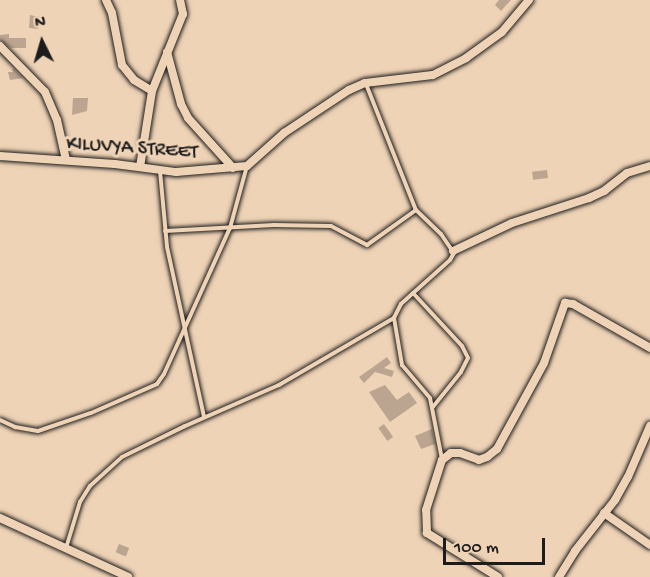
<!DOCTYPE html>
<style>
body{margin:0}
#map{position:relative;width:650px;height:577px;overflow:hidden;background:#efd3b6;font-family:"Gochi Hand",sans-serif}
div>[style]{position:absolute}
.building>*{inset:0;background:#bba590;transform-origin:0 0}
.roads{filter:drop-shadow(0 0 2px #1c1c1c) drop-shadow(0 0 2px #1c1c1c)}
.lane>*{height:4px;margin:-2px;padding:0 2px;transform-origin:2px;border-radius:2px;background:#efd3b6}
.street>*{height:8px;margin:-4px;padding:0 4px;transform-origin:4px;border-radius:4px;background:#efd3b6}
span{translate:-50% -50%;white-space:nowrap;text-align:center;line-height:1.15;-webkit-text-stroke:6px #efd3b6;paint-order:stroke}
.street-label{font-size:20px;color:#1c1c1c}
.north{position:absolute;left:12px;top:12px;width:60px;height:60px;-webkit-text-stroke:4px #efd3b6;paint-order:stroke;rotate:355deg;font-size:16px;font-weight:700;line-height:24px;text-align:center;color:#1c1c1c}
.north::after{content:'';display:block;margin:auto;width:21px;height:27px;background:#1c1c1c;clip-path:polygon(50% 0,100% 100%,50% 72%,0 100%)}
.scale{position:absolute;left:443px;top:538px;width:102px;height:27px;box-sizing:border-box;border:3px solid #1c1c1c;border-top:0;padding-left:8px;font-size:18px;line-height:21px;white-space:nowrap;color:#1c1c1c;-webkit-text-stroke:4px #efd3b6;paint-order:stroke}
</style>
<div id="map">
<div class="building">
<div style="clip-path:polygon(499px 0,511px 0,501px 11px,495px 5px)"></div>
<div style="clip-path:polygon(30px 15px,40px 17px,38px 29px,29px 28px)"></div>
<div style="clip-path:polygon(9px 34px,9px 38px,26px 38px,26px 48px,11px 48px,0 40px,0 35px)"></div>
<div style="clip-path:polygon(12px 69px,14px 69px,23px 78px,10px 80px,8px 72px,13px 72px)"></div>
<div style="clip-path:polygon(73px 98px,88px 98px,87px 111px,72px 115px)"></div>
<div style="left:547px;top:170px;width:8px;height:15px;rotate:83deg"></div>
<div style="clip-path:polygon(387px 357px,391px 363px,384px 368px,394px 371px,392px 377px,375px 372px,364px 383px,359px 377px)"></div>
<div style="clip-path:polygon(385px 385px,397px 400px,409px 392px,417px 403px,390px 422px,369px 392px)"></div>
<div style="left:384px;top:424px;width:16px;height:7px;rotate:55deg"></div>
<div style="clip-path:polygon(432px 429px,435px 444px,421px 449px,415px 436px)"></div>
<div style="left:119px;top:544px;width:11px;height:9px;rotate:22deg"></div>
</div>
<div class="roads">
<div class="lane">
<div style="left:366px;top:84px;width:136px;rotate:68.4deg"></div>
<div style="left:416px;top:210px;width:35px;rotate:44deg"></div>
<div style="left:441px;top:234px;width:23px;rotate:56deg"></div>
<div style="left:454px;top:253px;width:8px;rotate:120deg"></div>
<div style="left:450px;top:260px;width:66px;rotate:138.1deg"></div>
<div style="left:401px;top:304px;width:16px;rotate:117deg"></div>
<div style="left:394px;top:318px;width:48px;rotate:80.3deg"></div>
<div style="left:402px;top:365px;width:43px;rotate:49.7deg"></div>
<div style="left:430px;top:398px;width:62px;rotate:78.9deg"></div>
<div style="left:160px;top:171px;width:76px;rotate:84.7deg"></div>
<div style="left:167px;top:247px;width:174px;rotate:77.7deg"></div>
<div style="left:165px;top:231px;width:109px;rotate:-3.2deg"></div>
<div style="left:274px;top:225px;width:57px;rotate:1deg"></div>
<div style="left:331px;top:226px;width:41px;rotate:27.8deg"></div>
<div style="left:367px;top:245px;width:60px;rotate:-35.5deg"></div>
<div style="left:413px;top:293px;width:72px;rotate:47.2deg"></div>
<div style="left:462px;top:346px;width:13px;rotate:63deg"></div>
<div style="left:468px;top:358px;width:16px;rotate:117deg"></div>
<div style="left:461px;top:372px;width:45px;rotate:128.7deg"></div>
<div style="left:0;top:420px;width:17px;rotate:25deg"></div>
<div style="left:15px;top:427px;width:23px;rotate:10deg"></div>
<div style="left:38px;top:431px;width:56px;rotate:-18.8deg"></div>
<div style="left:91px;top:413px;width:72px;rotate:-23.7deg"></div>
<div style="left:157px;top:384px;width:12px;rotate:-55deg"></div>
<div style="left:164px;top:374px;width:160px;rotate:-65.7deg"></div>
<div style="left:230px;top:228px;width:64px;rotate:-74.7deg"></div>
<div style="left:66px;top:548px;width:48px;rotate:-73.1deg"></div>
<div style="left:80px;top:502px;width:19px;rotate:-58deg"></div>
<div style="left:90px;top:486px;width:43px;rotate:-42.2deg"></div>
<div style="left:122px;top:457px;width:70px;rotate:-26.2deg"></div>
<div style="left:185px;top:426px;width:103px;rotate:-23.6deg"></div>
<div style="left:279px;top:385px;width:133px;rotate:-30.2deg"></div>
</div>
<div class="street">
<div style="left:106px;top:0;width:14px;rotate:65deg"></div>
<div style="left:112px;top:13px;width:53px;rotate:79.1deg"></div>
<div style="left:122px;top:65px;width:19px;rotate:51deg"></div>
<div style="left:134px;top:80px;width:21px;rotate:31deg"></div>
<div style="left:0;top:46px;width:64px;rotate:45.6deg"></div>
<div style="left:45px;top:92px;width:30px;rotate:67deg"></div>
<div style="left:57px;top:120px;width:41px;rotate:77.3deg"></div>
<div style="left:167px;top:52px;width:54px;rotate:74.9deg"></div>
<div style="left:181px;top:104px;width:16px;rotate:63deg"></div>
<div style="left:188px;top:118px;width:67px;rotate:48deg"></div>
<div style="left:0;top:156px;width:115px;rotate:4deg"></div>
<div style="left:115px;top:164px;width:62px;rotate:7.5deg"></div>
<div style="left:176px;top:172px;width:71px;rotate:-4.8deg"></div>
<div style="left:247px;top:166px;width:50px;rotate:-41.7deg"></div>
<div style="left:284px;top:133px;width:78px;rotate:-33.5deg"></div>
<div style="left:349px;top:90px;width:17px;rotate:-24deg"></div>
<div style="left:365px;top:83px;width:68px;rotate:-6.7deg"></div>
<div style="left:433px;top:75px;width:37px;rotate:-27deg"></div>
<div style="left:466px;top:58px;width:44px;rotate:-35.8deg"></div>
<div style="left:502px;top:32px;width:42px;rotate:-49.8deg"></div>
<div style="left:140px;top:167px;width:77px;rotate:-81deg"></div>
<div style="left:152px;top:91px;width:83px;rotate:-68.1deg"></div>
<div style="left:183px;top:14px;width:14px;rotate:-102deg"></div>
<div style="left:453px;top:251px;width:65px;rotate:-25.4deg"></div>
<div style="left:512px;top:223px;width:81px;rotate:-18deg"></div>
<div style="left:589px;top:198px;width:17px;rotate:-25deg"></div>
<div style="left:604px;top:191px;width:29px;rotate:-38deg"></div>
<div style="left:627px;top:173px;width:24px;rotate:-17deg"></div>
<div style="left:604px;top:513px;width:56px;rotate:34.8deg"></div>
<div style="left:0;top:518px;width:141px;rotate:24.7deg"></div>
<div style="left:498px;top:577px;width:84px;rotate:-148.2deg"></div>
<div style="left:427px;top:533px;width:23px;rotate:-92deg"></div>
<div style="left:426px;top:510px;width:52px;rotate:-72.3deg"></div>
<div style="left:442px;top:460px;width:11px;rotate:-38deg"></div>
<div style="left:451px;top:453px;width:9px"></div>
<div style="left:460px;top:453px;width:20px;rotate:20deg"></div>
<div style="left:479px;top:460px;width:9px;rotate:-21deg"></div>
<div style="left:487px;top:457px;width:13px;rotate:-39deg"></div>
<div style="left:497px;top:449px;width:98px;rotate:-61.3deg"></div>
<div style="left:544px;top:363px;width:64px;rotate:-70.7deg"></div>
<div style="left:565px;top:303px;width:8px;rotate:7deg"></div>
<div style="left:573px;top:304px;width:89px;rotate:29.7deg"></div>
<div style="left:559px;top:577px;width:31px;rotate:-58deg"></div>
<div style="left:575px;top:551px;width:65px;rotate:-51.9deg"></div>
<div style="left:615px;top:500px;width:26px;rotate:-61deg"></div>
<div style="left:628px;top:477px;width:56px;rotate:-66.7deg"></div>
</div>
</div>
<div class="street-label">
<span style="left:132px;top:149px;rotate:4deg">KILUVYA STREET</span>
</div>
<div class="north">N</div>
<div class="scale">100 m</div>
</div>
